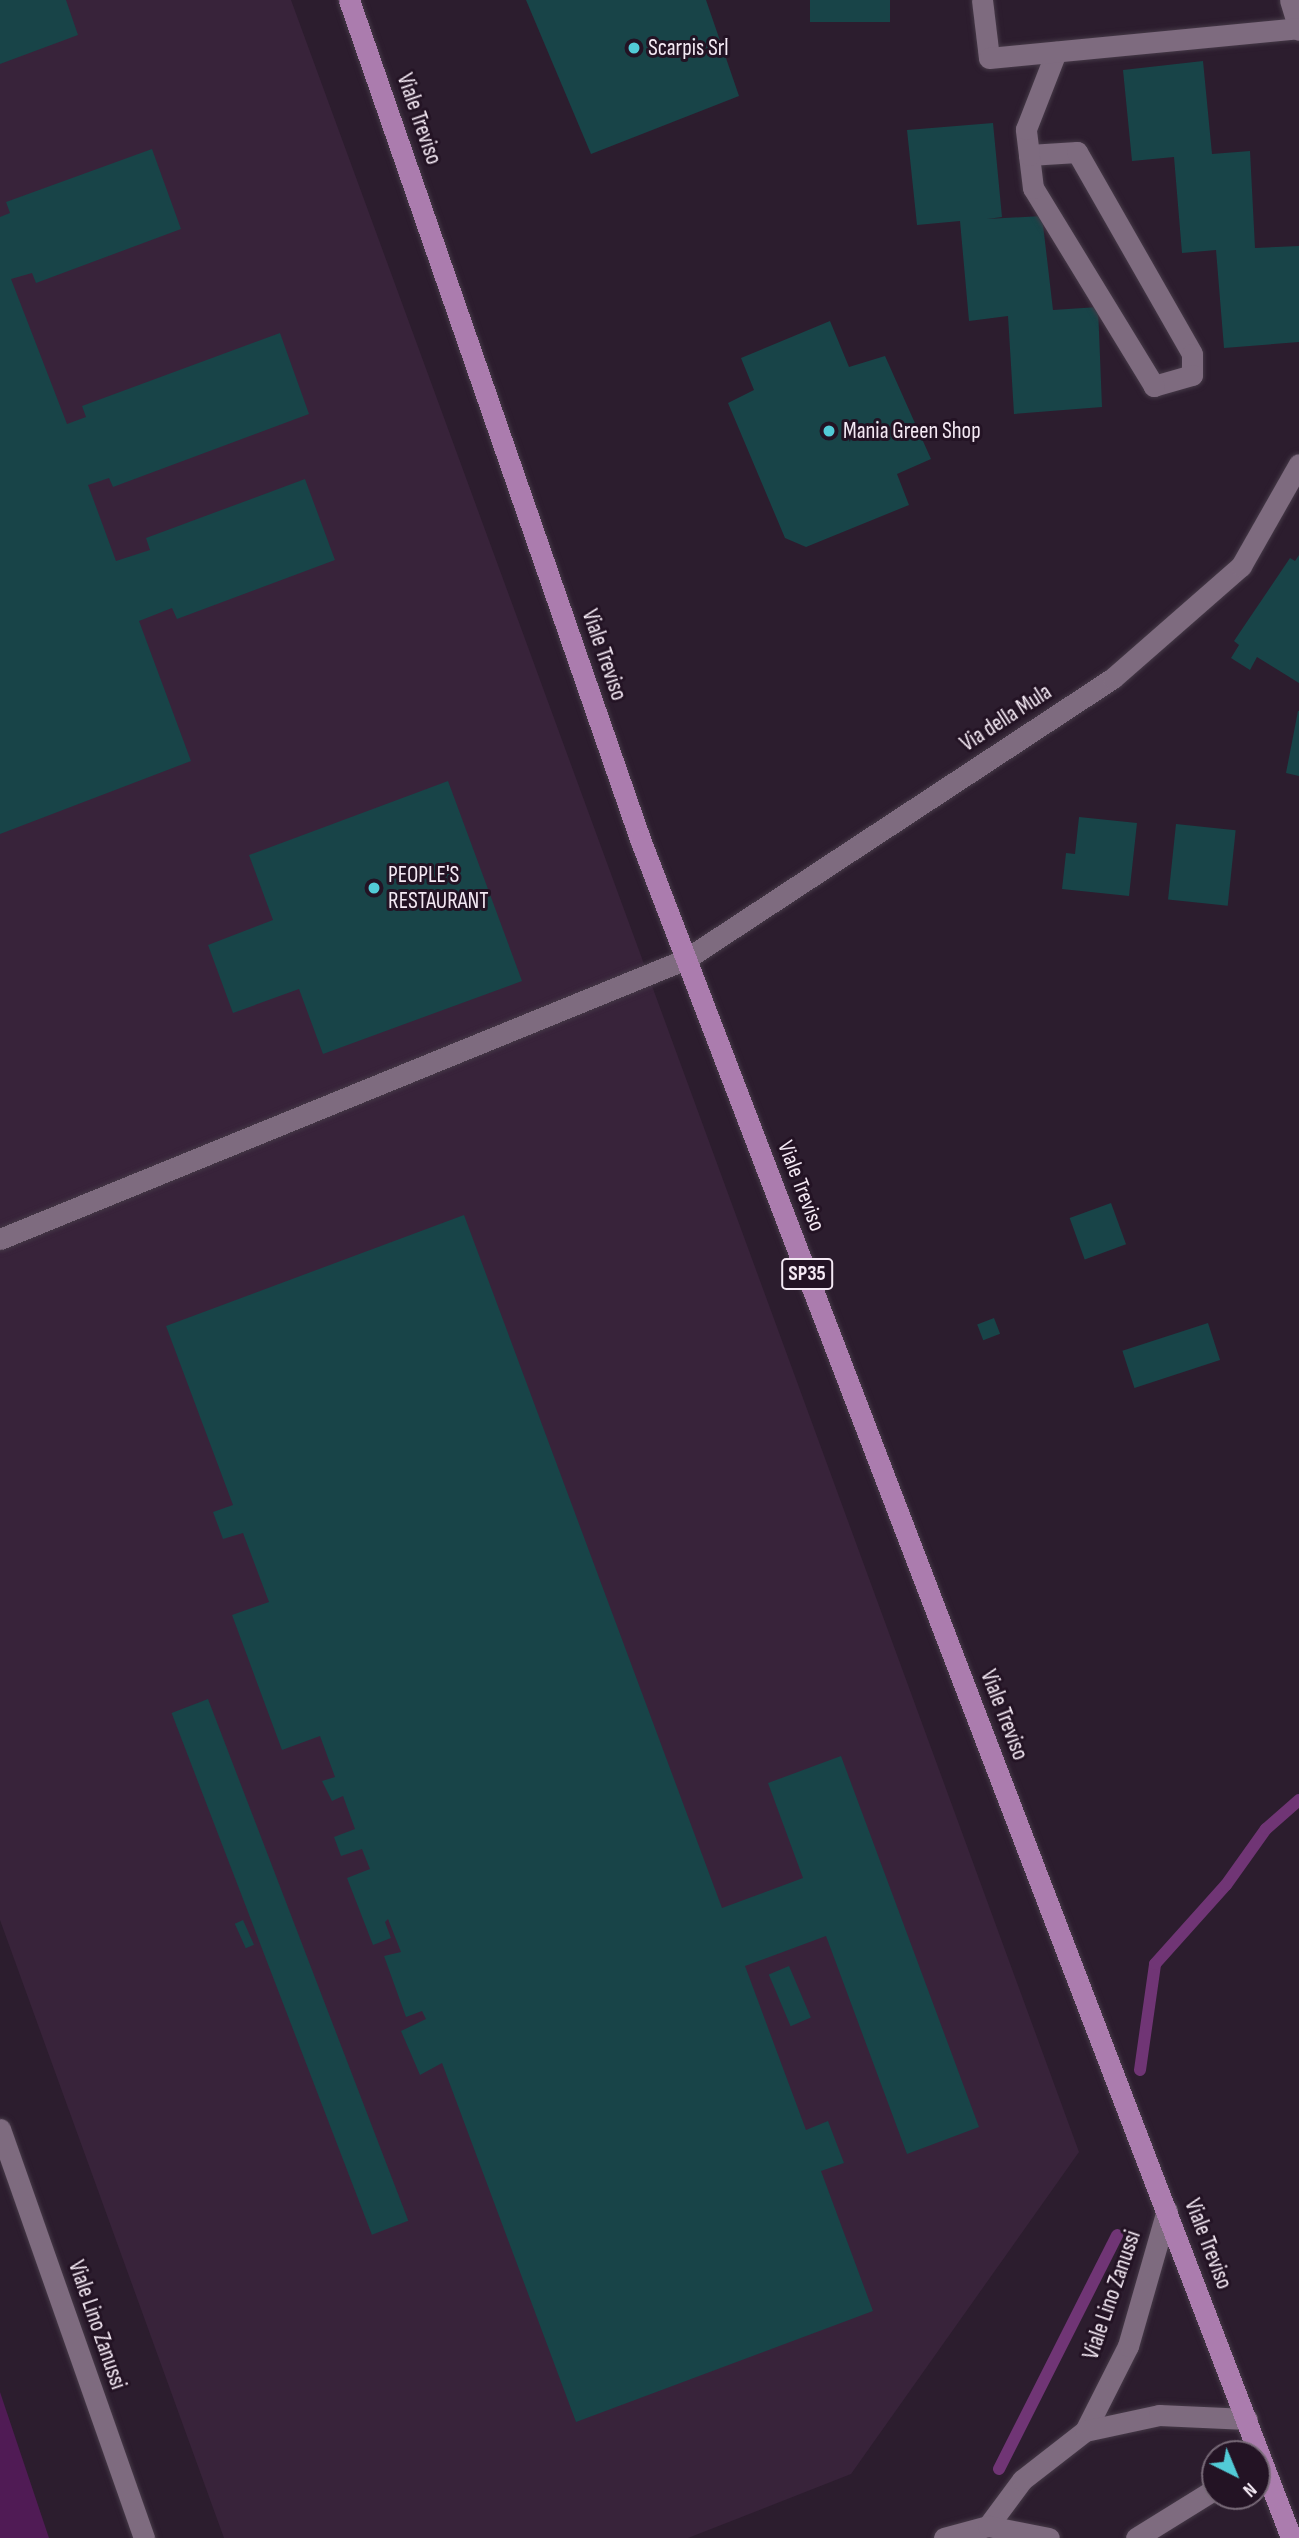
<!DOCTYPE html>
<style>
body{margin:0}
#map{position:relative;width:1299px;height:2538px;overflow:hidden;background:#2c1d2e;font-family:"Sofia Sans Condensed",sans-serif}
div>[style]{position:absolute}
.built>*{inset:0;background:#38233a}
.green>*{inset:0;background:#501b55}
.stream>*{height:12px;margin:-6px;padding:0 6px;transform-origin:6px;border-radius:6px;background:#703575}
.building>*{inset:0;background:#184448;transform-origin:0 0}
.roads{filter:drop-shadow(0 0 2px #453947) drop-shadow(0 0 2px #453947)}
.service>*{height:21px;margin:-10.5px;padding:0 10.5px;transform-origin:10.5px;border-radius:10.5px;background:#7e6b7f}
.minor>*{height:21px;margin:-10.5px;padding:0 10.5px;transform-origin:10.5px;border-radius:10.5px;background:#7e6b7f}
.primary>*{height:21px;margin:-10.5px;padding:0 10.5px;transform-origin:10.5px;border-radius:10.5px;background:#ab7cae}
.dots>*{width:19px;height:19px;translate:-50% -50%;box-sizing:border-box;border:4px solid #231324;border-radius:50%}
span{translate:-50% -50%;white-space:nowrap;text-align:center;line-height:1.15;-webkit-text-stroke:6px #231324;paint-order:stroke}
.shield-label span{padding:2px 5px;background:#231324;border:2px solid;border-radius:5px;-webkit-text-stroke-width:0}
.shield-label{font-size:21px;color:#f4e9f4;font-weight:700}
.poi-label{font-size:23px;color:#f4e9f4}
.left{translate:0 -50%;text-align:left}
.street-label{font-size:23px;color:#f4e9f4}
.north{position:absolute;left:1201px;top:2440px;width:70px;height:70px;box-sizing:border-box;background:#231324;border:2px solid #776977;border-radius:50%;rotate:137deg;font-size:19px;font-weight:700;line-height:28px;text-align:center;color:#f4e9f4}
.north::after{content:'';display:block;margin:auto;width:24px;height:32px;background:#52cbd7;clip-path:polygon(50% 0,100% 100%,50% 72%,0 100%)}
</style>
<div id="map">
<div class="built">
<div style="clip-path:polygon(0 0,291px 0,1079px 2152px,851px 2474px,688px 2538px,224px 2538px,0 1920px)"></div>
</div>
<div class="green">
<div style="clip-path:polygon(0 2392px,49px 2538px,0 2538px)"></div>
</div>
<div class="stream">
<div style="left:1140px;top:2070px;width:107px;rotate:-81.9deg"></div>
<div style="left:1155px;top:1964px;width:106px;rotate:-48.1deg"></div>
<div style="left:1226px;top:1885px;width:69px;rotate:-54.5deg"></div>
<div style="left:1266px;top:1829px;width:44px;rotate:-41.3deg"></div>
<div style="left:999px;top:2469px;width:262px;rotate:-63.2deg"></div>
</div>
<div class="building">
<div style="clip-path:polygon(0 0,66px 0,78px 35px,0 64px)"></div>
<div style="clip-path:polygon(526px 0,706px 0,739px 96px,591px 154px)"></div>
<div style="left:810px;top:0;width:80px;height:22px"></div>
<div style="clip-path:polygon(1203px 61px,1212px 154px,1250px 151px,1255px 248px,1299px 246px,1299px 342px,1224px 348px,1216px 250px,1182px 253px,1174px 157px,1132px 161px,1123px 70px)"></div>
<div style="clip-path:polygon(993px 123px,1002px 217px,987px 219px,1042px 216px,1053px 310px,1098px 307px,1102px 407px,1014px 414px,1008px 316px,969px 321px,960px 221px,917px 225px,907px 130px)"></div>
<div style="clip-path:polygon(152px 149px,181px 229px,36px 283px,32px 273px,11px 279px,67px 424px,86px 417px,82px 406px,280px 333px,309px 414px,113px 487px,109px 478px,88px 485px,116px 561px,150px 550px,146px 538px,305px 479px,335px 560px,177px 619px,172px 608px,139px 621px,191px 761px,0 834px,0 217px,10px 213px,6px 202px)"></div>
<div style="clip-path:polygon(830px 321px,849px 367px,885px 356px,931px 459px,897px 474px,909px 505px,806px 547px,785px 538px,728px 403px,754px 390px,741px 358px)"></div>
<div style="clip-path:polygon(1299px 555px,1299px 683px,1257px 657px,1250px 670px,1231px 658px,1239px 645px,1234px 641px,1290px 558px,1295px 561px)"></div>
<div style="clip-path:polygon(1298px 711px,1299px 711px,1299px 776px,1286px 773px)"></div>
<div style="clip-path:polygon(448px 781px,522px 981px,323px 1054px,299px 989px,233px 1013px,208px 945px,273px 920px,249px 855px)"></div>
<div style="clip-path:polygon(1079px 817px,1137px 823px,1129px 896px,1062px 889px,1066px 853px,1075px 854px)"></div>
<div style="left:1176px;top:824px;width:60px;height:76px;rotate:6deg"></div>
<div style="left:1111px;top:1203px;width:44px;height:44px;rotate:70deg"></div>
<div style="clip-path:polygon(464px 1215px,722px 1908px,803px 1878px,768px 1783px,841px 1756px,979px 2127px,907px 2154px,826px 1936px,745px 1966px,806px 2130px,828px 2121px,844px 2163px,821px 2171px,873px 2311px,576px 2422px,442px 2063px,420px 2075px,401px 2031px,426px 2019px,422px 2011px,406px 2017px,384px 1956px,401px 1952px,388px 1919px,385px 1922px,391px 1938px,373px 1945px,347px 1878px,370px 1869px,362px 1849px,341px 1856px,334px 1837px,355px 1829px,343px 1796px,332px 1801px,322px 1781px,335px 1777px,320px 1736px,282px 1750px,232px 1615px,269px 1602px,243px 1533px,223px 1539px,213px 1512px,233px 1505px,166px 1326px)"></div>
<div style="left:994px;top:1318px;width:17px;height:18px;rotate:69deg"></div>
<div style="left:1208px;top:1323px;width:39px;height:90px;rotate:72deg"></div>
<div style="left:208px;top:1699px;width:559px;height:39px;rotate:69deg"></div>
<div style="left:243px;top:1920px;width:27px;height:9px;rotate:66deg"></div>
<div style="left:789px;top:1966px;width:56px;height:22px;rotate:67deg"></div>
</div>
<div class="roads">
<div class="service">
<div style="left:982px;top:0;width:58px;rotate:83.1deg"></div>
<div style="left:1029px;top:155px;width:48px;rotate:-3.6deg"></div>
<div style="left:1077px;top:152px;width:232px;rotate:60.3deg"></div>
<div style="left:1192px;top:354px;width:21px;rotate:90deg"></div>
<div style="left:1192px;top:375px;width:40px;rotate:164deg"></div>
<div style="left:1154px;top:386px;width:232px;rotate:-121.4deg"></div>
<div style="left:1033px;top:188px;width:33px;rotate:-97deg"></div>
<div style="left:1029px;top:155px;width:26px;rotate:-97deg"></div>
<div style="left:1026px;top:129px;width:83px;rotate:-68.7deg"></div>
</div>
<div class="minor">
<div style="left:1290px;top:0;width:31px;rotate:73deg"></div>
<div style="left:989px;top:58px;width:310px;rotate:-5.5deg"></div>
<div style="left:0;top:1239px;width:741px;rotate:-22.2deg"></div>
<div style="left:686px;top:959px;width:511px;rotate:-33.35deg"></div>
<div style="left:1113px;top:678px;width:170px;rotate:-41.2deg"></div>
<div style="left:1241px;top:566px;width:117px;rotate:-60.4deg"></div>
<div style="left:0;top:2129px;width:434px;rotate:70.6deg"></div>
<div style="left:1085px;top:2431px;width:95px;rotate:-63.2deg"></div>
<div style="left:1128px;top:2346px;width:141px;rotate:-74deg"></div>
<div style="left:988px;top:2526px;width:57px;rotate:-53.5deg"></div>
<div style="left:1022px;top:2480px;width:80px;rotate:-37.9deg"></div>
<div style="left:1085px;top:2431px;width:76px;rotate:-12.2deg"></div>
<div style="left:1159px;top:2415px;width:88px;rotate:2.6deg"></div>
<div style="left:944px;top:2538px;width:46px;rotate:-15.3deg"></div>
<div style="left:988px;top:2526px;width:62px;rotate:11.1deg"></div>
<div style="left:1136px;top:2538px;width:93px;rotate:-31.8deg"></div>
</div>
<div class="primary">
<div style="left:349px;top:0;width:888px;rotate:70.87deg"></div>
<div style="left:640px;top:839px;width:1819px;rotate:69.03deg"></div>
</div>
</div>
<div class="dots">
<div style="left:634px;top:48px;background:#52cbd7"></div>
<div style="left:829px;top:431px;background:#52cbd7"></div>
<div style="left:374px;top:888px;background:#52cbd7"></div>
</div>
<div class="shield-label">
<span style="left:807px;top:1274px">SP35</span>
</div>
<div class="poi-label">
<span class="left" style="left:648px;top:48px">Scarpis Srl</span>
<span class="left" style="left:843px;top:431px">Mania Green Shop</span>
<span class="left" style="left:388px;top:888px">PEOPLE'S<br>RESTAURANT</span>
</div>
<div class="street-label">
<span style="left:419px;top:119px;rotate:71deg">Viale Treviso</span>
<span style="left:604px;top:655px;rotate:71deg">Viale Treviso</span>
<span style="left:1006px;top:718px;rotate:-33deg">Via della Mula</span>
<span style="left:801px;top:1186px;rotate:69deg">Viale Treviso</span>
<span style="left:1004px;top:1715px;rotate:69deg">Viale Treviso</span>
<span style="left:1208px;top:2244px;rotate:69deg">Viale Treviso</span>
<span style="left:1112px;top:2295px;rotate:-71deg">Viale Lino Zanussi</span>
<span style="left:97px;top:2325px;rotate:71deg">Viale Lino Zanussi</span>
</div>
<div class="north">N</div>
</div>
